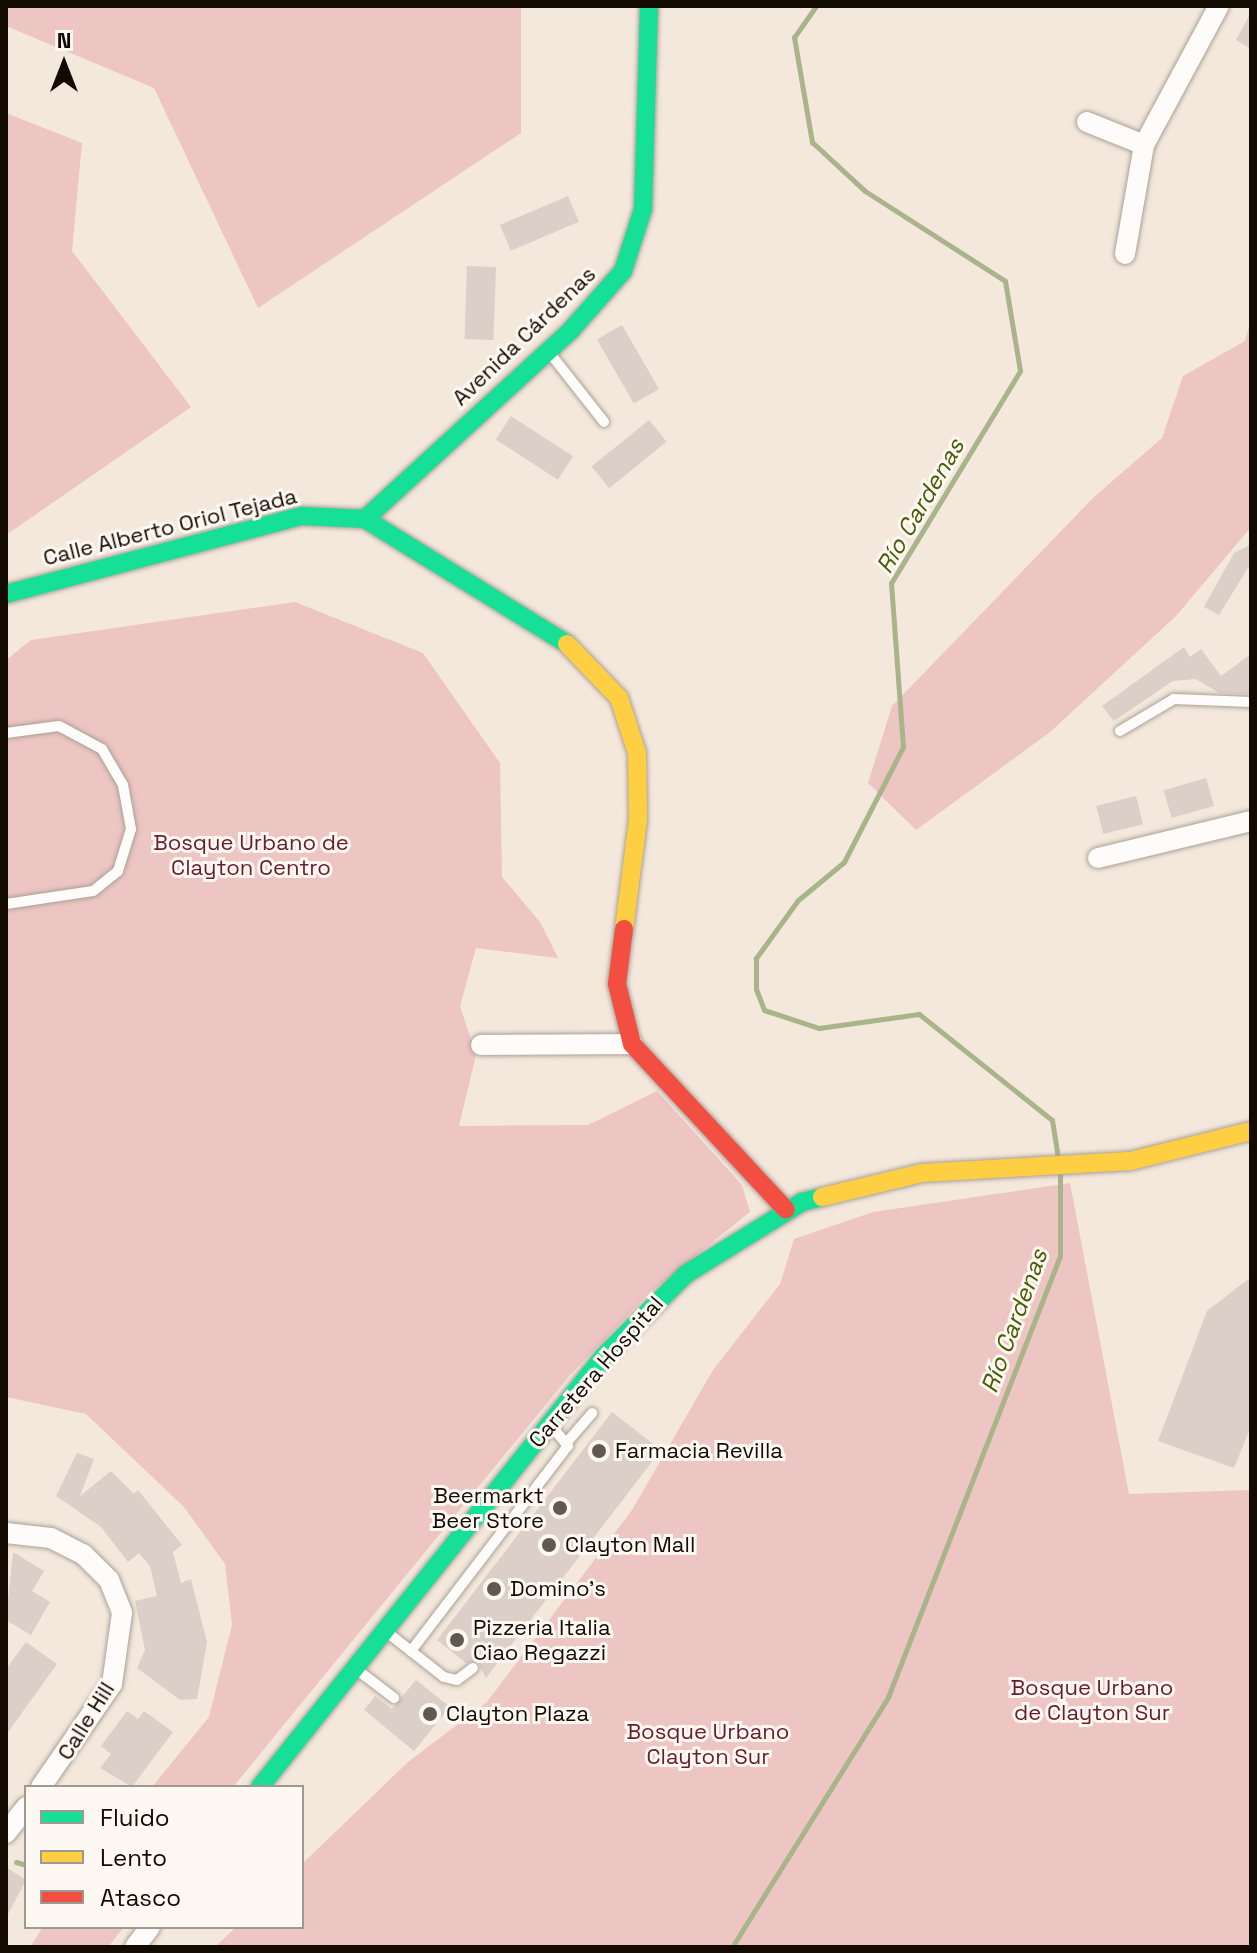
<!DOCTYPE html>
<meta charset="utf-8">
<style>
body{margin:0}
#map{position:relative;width:1257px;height:1953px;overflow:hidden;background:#f4e8dc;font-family:"Space Grotesk",sans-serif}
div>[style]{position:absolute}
.green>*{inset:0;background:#edc5c3}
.stream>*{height:5px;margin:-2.5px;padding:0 2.5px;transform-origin:2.5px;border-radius:2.5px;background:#a9b48a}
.building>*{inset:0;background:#dccfc7;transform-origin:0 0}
.roads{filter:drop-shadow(0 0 2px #aba197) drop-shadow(0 0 2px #aba197)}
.lane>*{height:10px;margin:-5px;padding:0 5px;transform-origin:5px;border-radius:5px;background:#fdfcfa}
.street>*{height:20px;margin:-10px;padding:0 10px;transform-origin:10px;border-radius:10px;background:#fdfcfa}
.fast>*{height:18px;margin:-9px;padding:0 9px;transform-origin:9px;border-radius:9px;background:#16e098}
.slow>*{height:18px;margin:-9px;padding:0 9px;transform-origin:9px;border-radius:9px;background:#ffcf43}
.jam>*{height:18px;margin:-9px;padding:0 9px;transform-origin:9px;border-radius:9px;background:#f24e42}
.dots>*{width:22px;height:22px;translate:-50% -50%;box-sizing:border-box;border:4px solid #fef8f2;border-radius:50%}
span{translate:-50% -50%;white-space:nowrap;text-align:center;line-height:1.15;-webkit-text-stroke:6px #fef8f2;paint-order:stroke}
.street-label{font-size:22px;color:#130a02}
.park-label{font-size:22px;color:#681b2a}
.poi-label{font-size:22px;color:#130a02}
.left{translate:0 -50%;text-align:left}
.right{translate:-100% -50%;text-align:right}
.water-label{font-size:24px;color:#455d05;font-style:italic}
.frame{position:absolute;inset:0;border:8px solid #130a02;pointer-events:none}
.legend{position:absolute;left:24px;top:1785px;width:280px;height:144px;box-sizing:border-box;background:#fef8f2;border:2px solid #a09992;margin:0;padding:10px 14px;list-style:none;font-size:24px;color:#130a02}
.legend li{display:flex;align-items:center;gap:16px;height:40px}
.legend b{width:40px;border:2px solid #a09992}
.north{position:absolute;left:24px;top:24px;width:80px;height:80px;-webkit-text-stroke:6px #fef8f2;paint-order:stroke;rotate:0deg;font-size:22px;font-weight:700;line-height:32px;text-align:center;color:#130a02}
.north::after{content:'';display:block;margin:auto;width:28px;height:36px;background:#130a02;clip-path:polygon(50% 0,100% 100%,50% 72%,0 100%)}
</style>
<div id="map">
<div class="green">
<div style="clip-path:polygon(6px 6px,521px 6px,521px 133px,258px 308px,154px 88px,6px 26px)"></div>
<div style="clip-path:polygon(6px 113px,82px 143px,72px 251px,191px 407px,6px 535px)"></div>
<div style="clip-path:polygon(1251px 319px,1251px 527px,1176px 616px,1049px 733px,916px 830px,868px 783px,892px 706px,1094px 497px,1162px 438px,1183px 376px,1245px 341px)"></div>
<div style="clip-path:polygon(295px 602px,423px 653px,500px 763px,502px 877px,540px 922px,558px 958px,476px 948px,460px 1006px,476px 1055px,459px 1126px,588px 1125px,657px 1091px,742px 1185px,750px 1212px,649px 1293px,570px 1375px,233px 1787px,152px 1787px,209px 1717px,232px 1625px,225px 1564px,184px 1507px,86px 1414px,6px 1397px,6px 660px,31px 640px)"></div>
<div style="clip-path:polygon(1070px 1183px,1129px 1494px,1251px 1490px,1251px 1947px,215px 1947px,236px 1927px,302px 1927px,302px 1864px,408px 1762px,487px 1702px,632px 1510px,713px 1370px,780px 1284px,794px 1239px,873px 1212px)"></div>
<div style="clip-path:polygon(43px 1927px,124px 1927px,108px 1947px,30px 1947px)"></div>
</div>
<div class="stream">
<div style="left:816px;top:6px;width:38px;rotate:125deg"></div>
<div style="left:794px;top:37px;width:107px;rotate:80.3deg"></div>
<div style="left:812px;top:142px;width:72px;rotate:42.8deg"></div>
<div style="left:865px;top:191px;width:166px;rotate:32.7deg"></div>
<div style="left:1005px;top:281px;width:91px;rotate:80.5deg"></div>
<div style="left:1020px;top:371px;width:248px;rotate:121.3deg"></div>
<div style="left:891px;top:583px;width:164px;rotate:85.8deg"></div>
<div style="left:903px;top:747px;width:129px;rotate:117.2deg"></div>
<div style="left:844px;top:862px;width:60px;rotate:140.4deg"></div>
<div style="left:798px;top:900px;width:72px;rotate:125.9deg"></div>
<div style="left:756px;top:958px;width:31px;rotate:90deg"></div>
<div style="left:756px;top:989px;width:22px;rotate:69deg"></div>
<div style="left:764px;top:1010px;width:58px;rotate:18.1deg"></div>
<div style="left:819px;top:1028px;width:101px;rotate:-8deg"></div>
<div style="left:919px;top:1014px;width:170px;rotate:38.6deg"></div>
<div style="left:1052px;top:1120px;width:37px;rotate:81deg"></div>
<div style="left:16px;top:1862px;width:10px;rotate:17deg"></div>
<div style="left:732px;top:1947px;width:295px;rotate:-58deg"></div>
<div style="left:888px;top:1697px;width:473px;rotate:-68.7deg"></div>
<div style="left:1060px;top:1256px;width:81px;rotate:-90deg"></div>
</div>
<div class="building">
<div style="clip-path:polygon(1251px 12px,1251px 49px,1236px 40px)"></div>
<div style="left:568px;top:196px;width:28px;height:74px;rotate:67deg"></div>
<div style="left:467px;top:266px;width:29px;height:73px;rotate:2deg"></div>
<div style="left:622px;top:325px;width:74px;height:29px;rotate:60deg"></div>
<div style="left:511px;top:416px;width:74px;height:28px;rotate:33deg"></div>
<div style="left:649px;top:420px;width:28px;height:74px;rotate:51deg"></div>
<div style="clip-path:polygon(1251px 544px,1251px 563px,1219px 615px,1204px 607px,1234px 553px)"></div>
<div style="clip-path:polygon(1184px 647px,1190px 657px,1201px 649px,1221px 676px,1251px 654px,1251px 694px,1219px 693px,1196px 679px,1173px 681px,1114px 721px,1102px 706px)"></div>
<div style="left:1206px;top:778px;width:29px;height:44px;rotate:74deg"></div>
<div style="left:1136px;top:796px;width:29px;height:41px;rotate:76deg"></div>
<div style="clip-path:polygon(1251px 1277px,1251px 1426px,1234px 1468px,1158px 1441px,1207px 1311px)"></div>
<div style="clip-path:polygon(612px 1412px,661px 1450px,486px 1678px,477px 1661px,466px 1663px,437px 1640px)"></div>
<div style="clip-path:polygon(77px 1453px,94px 1459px,80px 1496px,111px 1471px,134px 1494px,138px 1490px,182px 1545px,173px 1552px,181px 1583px,191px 1579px,207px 1642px,197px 1699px,180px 1700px,137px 1668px,145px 1650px,135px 1601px,157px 1596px,150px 1566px,139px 1553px,128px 1562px,101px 1527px,56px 1496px)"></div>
<div style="clip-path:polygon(13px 1552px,44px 1571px,32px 1591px,50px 1602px,31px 1635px,6px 1620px)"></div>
<div style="clip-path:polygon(26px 1642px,57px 1664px,6px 1735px,6px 1669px)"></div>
<div style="clip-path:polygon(416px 1680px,450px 1707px,414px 1751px,364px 1710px,375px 1696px,392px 1709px)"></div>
<div style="clip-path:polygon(127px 1711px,138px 1719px,144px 1711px,173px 1732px,132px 1787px,100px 1768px,111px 1754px,101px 1746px)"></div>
<div style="clip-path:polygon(6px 1867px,26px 1880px,6px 1918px)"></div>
</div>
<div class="roads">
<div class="lane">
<div style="left:549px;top:352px;width:89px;rotate:51.8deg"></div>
<div style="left:1120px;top:731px;width:63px;rotate:-30.7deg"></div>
<div style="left:1174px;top:699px;width:77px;rotate:2.2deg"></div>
<div style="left:6px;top:733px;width:53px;rotate:-7.5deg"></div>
<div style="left:59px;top:726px;width:49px;rotate:28.1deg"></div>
<div style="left:102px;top:749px;width:42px;rotate:59.7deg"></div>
<div style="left:123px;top:785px;width:45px;rotate:79.7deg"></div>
<div style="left:131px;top:829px;width:44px;rotate:107.2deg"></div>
<div style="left:118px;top:871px;width:32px;rotate:141deg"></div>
<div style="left:93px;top:891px;width:88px;rotate:171.5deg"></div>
<div style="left:568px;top:1441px;width:37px;rotate:-49deg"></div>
<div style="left:388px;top:1633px;width:71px;rotate:38.2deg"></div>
<div style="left:444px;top:1677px;width:13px;rotate:13deg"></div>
<div style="left:457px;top:1680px;width:20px;rotate:-37deg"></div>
<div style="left:411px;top:1651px;width:258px;rotate:-52.6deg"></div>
<div style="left:568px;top:1446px;width:26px;rotate:-129deg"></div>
<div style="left:356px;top:1669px;width:48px;rotate:37.3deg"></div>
</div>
<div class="street">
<div style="left:1087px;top:122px;width:61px;rotate:22deg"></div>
<div style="left:1125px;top:254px;width:111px;rotate:-80.1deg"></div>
<div style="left:1144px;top:145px;width:158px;rotate:-61.7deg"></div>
<div style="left:1098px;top:858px;width:157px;rotate:-13.6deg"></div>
<div style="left:481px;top:1045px;width:151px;rotate:-0.4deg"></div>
<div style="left:6px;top:1533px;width:45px;rotate:6.3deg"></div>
<div style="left:51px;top:1538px;width:36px;rotate:27deg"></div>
<div style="left:83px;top:1554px;width:37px;rotate:45deg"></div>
<div style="left:109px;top:1580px;width:35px;rotate:68deg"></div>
<div style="left:122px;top:1613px;width:72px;rotate:98deg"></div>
<div style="left:112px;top:1684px;width:125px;rotate:124.6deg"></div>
<div style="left:6px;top:1833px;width:33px;rotate:-52deg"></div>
<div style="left:135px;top:1947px;width:25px;rotate:-53deg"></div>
</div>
<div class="fast">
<div style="left:365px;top:519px;width:280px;rotate:-42.5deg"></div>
<div style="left:571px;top:330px;width:79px;rotate:-48.6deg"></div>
<div style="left:623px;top:271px;width:65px;rotate:-72.1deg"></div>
<div style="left:643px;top:209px;width:203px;rotate:-88.3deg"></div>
<div style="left:6px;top:594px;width:306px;rotate:-14.8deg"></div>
<div style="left:302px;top:516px;width:63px;rotate:2.7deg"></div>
<div style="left:365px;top:519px;width:238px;rotate:31.7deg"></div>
<div style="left:260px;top:1787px;width:551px;rotate:-51.41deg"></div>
<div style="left:604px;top:1356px;width:116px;rotate:-45deg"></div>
<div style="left:686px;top:1274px;width:137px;rotate:-31.8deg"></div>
<div style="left:802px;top:1202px;width:21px;rotate:-14deg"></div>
</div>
<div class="slow">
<div style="left:567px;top:644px;width:75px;rotate:46.1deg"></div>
<div style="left:619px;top:698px;width:58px;rotate:71.9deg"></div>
<div style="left:637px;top:753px;width:67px;rotate:89.1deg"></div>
<div style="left:638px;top:820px;width:110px;rotate:97.3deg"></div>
<div style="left:822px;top:1197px;width:103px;rotate:-13.5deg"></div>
<div style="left:922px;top:1173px;width:208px;rotate:-3.3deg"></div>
<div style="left:1130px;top:1161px;width:125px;rotate:-13.9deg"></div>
</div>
<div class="jam">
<div style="left:624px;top:929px;width:55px;rotate:97.3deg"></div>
<div style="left:617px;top:984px;width:62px;rotate:76deg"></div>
<div style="left:632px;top:1044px;width:226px;rotate:47.1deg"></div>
</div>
</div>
<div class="dots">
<div style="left:599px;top:1451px;background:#62584e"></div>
<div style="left:560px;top:1508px;background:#62584e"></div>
<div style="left:549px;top:1545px;background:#62584e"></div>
<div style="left:494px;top:1589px;background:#62584e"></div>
<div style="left:457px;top:1640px;background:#62584e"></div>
<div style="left:430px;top:1714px;background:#62584e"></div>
</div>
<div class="street-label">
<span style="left:524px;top:336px;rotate:-44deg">Avenida Cárdenas</span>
<span style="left:170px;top:527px;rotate:-14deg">Calle Alberto Oriol Tejada</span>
<span style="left:596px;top:1372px;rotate:-49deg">Carretera Hospital</span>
<span style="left:86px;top:1721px;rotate:-58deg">Calle Hill</span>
</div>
<div class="park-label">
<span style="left:251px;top:855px">Bosque Urbano de<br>Clayton Centro</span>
<span style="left:1092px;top:1700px">Bosque Urbano<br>de Clayton Sur</span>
<span style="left:708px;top:1744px">Bosque Urbano<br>Clayton Sur</span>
</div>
<div class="poi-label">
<span class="left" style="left:615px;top:1451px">Farmacia Revilla</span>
<span class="right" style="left:544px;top:1508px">Beermarkt<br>Beer Store</span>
<span class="left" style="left:565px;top:1545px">Clayton Mall</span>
<span class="left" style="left:510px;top:1589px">Domino's</span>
<span class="left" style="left:473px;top:1640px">Pizzeria Italia<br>Ciao Regazzi</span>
<span class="left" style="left:446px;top:1714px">Clayton Plaza</span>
</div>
<div class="water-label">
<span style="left:920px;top:506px;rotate:-60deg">Río Cardenas</span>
<span style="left:1014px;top:1321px;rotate:-70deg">Río Cardenas</span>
</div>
<div class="frame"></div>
<ul class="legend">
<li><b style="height:10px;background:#16e098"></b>Fluido</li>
<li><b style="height:10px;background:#ffcf43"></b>Lento</li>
<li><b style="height:10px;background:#f24e42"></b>Atasco</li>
</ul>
<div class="north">N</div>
</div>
